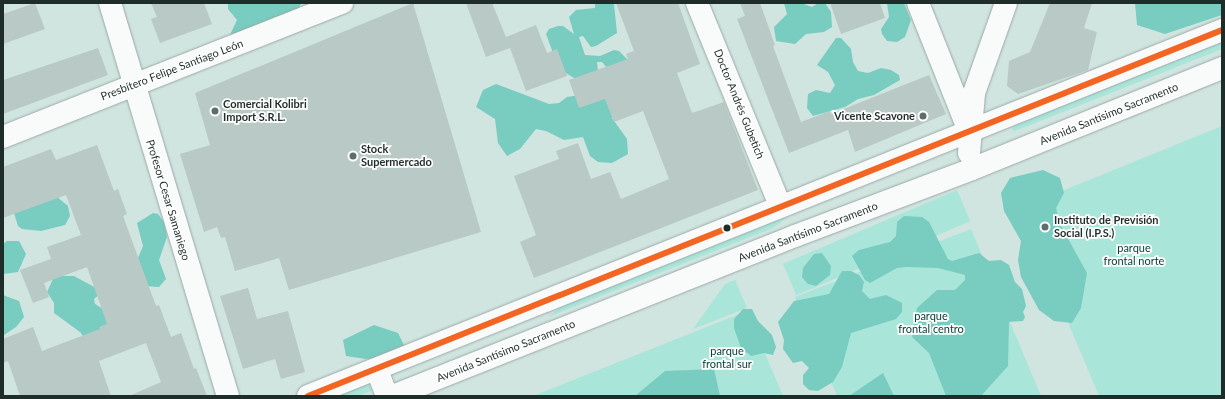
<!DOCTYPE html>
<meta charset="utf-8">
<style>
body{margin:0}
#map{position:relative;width:1225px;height:399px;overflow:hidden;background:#d0e4e0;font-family:Lato,sans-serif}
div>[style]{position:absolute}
.green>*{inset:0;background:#aae5da;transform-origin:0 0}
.forest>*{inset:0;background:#79ccc0}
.building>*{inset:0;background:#b9cac6}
.roads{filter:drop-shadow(0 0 1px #9aa9a6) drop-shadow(0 0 1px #9aa9a6)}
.minor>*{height:22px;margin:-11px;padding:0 11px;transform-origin:11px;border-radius:11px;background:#f8fbfa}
.tertiary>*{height:22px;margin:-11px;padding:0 11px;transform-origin:11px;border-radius:11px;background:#f8fbfa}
.primary>*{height:22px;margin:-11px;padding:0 11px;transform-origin:11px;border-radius:11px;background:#f8fbfa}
.bus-1>*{height:6px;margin:-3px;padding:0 3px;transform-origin:3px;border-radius:3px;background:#f26522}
.dots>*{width:11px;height:11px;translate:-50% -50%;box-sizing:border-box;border:2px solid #fff;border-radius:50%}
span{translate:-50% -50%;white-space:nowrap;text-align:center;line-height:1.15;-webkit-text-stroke:3.5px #fff;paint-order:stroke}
.street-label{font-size:11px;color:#1f2d2a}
.poi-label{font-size:11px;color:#1f2d2a;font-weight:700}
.left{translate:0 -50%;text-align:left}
.right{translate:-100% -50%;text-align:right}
.park-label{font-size:11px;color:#003b34}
.frame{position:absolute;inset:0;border:4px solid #1f2d2a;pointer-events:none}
</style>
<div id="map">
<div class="green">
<div style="clip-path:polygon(1222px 42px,1222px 49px,1015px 131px,1012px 130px,1013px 126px)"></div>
<div style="clip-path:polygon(1222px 126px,1222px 396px,1099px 396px,1020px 208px)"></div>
<div style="left:957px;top:190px;width:34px;height:189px;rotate:67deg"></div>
<div style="clip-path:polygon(784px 217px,786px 218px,773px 228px,548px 317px,562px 306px)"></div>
<div style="clip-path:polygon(971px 229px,1041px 396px,837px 396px,795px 297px)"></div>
<div style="clip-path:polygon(735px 280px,747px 308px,693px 329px,725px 284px)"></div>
<div style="clip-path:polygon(747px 311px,783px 396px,533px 396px)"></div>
<div style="clip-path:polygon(368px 384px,372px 388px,371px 391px,357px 396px,339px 396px)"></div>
</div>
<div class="forest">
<div style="clip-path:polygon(228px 3px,301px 3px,298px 10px,229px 37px,237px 20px,228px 9px)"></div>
<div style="clip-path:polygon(595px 3px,614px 4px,617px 33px,596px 46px,591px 47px,583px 36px,579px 37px,585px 55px,600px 56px,614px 50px,619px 51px,633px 65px,608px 69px,602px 62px,597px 62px,598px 71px,581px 82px,564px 72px,556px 61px,546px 34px,549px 29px,558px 26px,563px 26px,574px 34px,569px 17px,576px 10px,595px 8px)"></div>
<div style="clip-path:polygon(784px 3px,801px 3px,812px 7px,818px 3px,825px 3px,831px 12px,832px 27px,824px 32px,806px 34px,795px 44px,776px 41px,774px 27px,787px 14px)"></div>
<div style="clip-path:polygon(887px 3px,904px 3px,911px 20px,905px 37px,897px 42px,887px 41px,882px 34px,881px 29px,889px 17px)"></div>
<div style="clip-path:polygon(1135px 3px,1222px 3px,1222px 15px,1165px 34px,1137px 25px)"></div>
<div style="clip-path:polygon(836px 38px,841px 38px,851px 49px,853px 62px,858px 71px,868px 73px,881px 68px,891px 70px,899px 75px,900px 80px,874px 95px,858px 99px,845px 107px,813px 116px,807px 108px,808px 94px,816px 90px,830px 93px,835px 85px,828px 72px,817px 65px)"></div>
<div style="clip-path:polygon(496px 84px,549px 104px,559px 103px,567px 97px,598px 92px,613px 103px,612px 118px,627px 139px,628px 154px,612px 163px,598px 162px,590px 156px,583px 137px,564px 140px,546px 131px,536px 129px,520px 149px,507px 156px,498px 143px,495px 119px,476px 107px,483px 90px)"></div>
<div style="clip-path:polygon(1043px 170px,1060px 178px,1064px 193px,1056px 208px,1061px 226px,1087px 273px,1081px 308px,1072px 323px,1054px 321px,1039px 310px,1021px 277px,1018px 260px,1021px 241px,1004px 211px,1001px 193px,1010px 178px)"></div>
<div style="clip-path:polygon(56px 196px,68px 206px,70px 216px,65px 225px,41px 231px,22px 229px,18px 226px,14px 213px)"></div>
<div style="clip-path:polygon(153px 213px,158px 214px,164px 222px,167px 237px,159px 260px,166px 279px,159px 287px,145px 286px,136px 263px,143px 246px,137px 223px)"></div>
<div style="clip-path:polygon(904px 216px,922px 217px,929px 222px,948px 259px,952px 261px,979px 253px,989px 261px,1001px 260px,1009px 265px,1015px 282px,1022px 289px,1026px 306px,1023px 312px,1025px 317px,1023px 321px,1009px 322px,1008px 366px,981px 396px,946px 396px,929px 353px,912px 337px,917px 308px,937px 290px,955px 290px,965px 280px,965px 275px,938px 268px,906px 267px,897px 268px,870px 283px,865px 280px,852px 256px,859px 250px,890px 242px,896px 236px,897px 222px)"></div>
<div style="clip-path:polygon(7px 241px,19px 241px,26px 254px,18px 272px,3px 274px,3px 244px)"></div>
<div style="clip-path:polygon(822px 253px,831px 266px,830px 275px,816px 286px,808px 284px,802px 277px,803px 268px,814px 254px)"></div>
<div style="clip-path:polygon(842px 271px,851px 271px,859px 275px,864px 282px,862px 291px,870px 299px,886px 295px,902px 303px,902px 312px,896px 319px,851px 333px,842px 367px,833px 382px,818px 391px,809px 390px,803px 384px,803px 375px,809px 368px,802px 361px,793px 363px,783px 349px,784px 340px,778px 322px,794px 301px,829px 294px)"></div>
<div style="clip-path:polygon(57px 276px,74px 276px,96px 288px,101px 293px,94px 299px,95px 304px,103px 309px,112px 321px,86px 340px,80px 332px,54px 313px,54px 303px,47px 292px,53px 279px)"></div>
<div style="clip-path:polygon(3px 295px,19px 301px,24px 317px,16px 327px,4px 335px)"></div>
<div style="clip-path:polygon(743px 309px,752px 309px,758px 321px,772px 335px,776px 347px,773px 355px,764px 353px,751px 356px,741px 348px,734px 328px,734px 319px)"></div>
<div style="clip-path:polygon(374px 325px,398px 333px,405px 347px,385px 357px,366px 359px,346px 356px,343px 340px)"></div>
<div style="clip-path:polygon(714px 369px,720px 396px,635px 396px,665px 371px)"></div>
<div style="clip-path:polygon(883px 373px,894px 396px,849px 396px,855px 392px)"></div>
</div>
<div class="building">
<div style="clip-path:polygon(35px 3px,45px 29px,3px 44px,3px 14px)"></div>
<div style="clip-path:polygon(151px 3px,204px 3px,212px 24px,160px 43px,151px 19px,157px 17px)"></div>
<div style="clip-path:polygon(413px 3px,481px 232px,289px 290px,279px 258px,235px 271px,225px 237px,221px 238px,217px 227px,204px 232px,180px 154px,210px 145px,195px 93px)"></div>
<div style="clip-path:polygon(466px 3px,492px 3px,506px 37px,536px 25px,547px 53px,557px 49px,567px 76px,526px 91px,510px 48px,486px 57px)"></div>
<div style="clip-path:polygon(616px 3px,678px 3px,700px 64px,677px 73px,692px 113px,724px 102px,758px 190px,534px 278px,520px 242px,536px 235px,514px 176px,559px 159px,556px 151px,578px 143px,591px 179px,610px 172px,621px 199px,669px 179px,643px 111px,614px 122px,605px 99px,579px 108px,569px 80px,628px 59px,626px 54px,634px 51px)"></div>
<div style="clip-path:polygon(740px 3px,760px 3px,775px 45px,773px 46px,801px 122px,830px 111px,831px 114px,929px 75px,946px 114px,855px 152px,848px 130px,789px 153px,737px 19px,745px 16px)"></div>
<div style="clip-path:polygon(830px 3px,880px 3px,885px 18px,841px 34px)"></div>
<div style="clip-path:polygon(1050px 3px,1092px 3px,1084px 28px,1097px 32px,1088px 70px,1018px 94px,1007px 86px,1009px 61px,1030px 52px)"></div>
<div style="clip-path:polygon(98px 48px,108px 75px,3px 114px,3px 80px)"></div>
<div style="clip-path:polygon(97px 145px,114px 191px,118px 189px,127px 214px,123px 216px,156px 306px,159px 305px,171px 337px,181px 333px,194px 369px,196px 368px,207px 396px,129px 396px,161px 382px,146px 343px,99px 361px,111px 396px,20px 396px,8px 361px,3px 363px,3px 339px,33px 327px,42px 351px,100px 329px,99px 327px,107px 324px,87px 267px,44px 283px,49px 297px,33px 303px,20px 270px,51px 259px,47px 247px,81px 235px,66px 195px,3px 218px,3px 167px,51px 149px,56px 160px)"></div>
<div style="clip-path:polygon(248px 288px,257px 319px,288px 311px,305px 372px,281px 379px,275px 359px,243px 369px,220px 296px)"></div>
</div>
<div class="roads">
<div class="minor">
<div style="left:110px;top:3px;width:410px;rotate:73.3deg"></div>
<div style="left:918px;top:3px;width:138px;rotate:68.3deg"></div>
<div style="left:3px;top:137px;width:365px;rotate:-21.6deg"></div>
</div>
<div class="tertiary">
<div style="left:697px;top:3px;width:218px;rotate:67.7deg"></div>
<div style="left:969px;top:153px;width:60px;rotate:-85.2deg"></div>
<div style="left:974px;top:93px;width:96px;rotate:-70.4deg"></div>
<div style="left:377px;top:370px;width:28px;rotate:69deg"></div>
</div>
<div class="primary">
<div style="left:308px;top:396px;width:985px;rotate:-21.82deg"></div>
<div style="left:393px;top:396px;width:433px;rotate:-21.7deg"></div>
<div style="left:795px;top:236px;width:189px;rotate:-20.7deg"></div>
<div style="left:972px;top:169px;width:270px;rotate:-22deg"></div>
</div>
</div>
<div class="bus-1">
<div style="left:308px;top:396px;width:985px;rotate:-21.82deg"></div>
</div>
<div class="dots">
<div style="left:215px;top:111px;background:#5d6d6a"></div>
<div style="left:923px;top:116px;background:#5d6d6a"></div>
<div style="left:353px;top:156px;background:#5d6d6a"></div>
<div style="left:1045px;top:227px;background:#5d6d6a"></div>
<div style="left:727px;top:228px;background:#1f2d2a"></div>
</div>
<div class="street-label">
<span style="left:172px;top:70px;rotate:-21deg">Presbítero Felipe Santiago León</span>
<span style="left:739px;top:104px;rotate:68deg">Doctor Andrés Gubetich</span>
<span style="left:1109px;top:114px;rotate:-22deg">Avenida Santísimo Sacramento</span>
<span style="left:168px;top:200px;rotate:73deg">Profesor Cesar Samaniego</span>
<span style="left:808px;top:232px;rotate:-21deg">Avenida Santísimo Sacramento</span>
<span style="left:506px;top:351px;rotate:-22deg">Avenida Santísimo Sacramento</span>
</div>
<div class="poi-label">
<span class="left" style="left:223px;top:111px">Comercial Kolibri<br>Import S.R.L.</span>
<span class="right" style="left:915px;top:116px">Vicente Scavone</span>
<span class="left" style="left:361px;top:156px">Stock<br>Supermercado</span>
<span class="left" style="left:1054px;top:227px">Instituto de Previsión<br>Social (I.P.S.)</span>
</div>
<div class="park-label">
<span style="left:1134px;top:255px">parque<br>frontal norte</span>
<span style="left:931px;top:323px">parque<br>frontal centro</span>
<span style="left:727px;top:358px">parque<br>frontal sur</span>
</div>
<div class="frame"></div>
</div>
